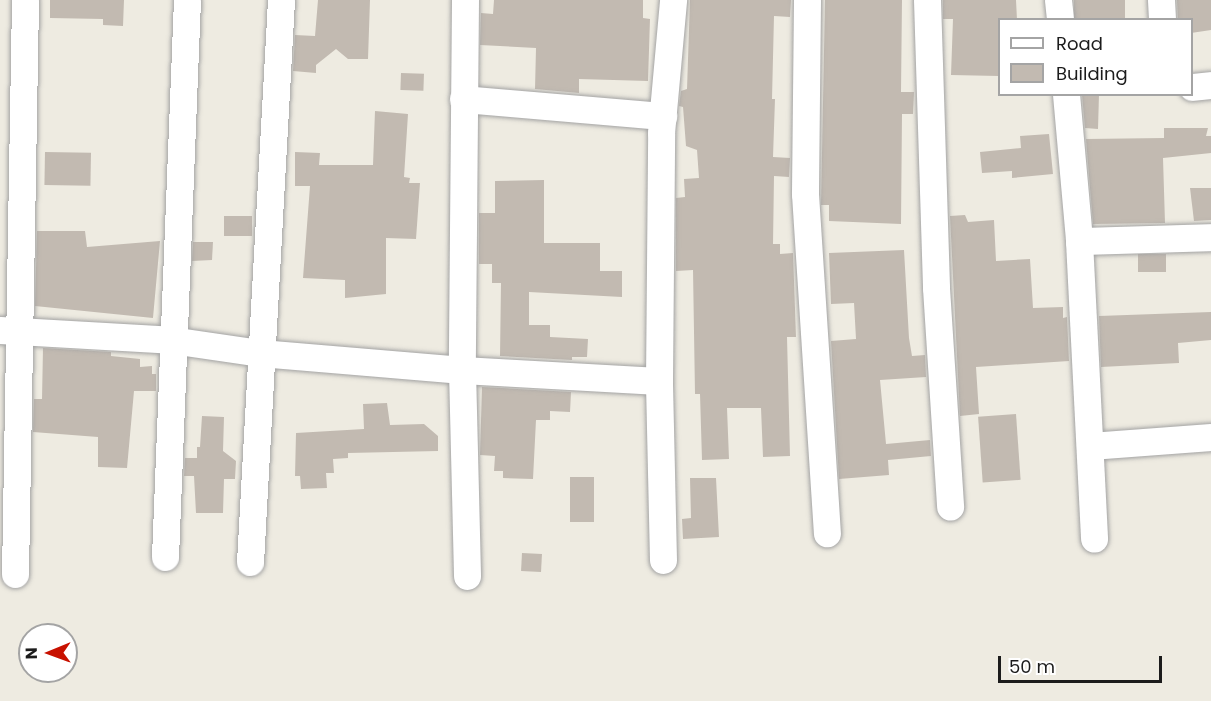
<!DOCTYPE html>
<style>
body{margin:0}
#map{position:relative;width:1211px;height:701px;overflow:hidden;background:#eeebe1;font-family:Poppins,sans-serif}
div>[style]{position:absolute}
.building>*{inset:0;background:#c2bab1;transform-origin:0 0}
.roads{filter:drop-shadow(0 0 2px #a3a3a3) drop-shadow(0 0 2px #a3a3a3)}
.minor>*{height:27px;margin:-13.5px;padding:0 13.5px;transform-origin:13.5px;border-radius:13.5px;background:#fff}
span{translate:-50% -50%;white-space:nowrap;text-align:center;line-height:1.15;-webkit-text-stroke:6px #fff;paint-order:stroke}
.legend{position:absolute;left:998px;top:18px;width:195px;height:78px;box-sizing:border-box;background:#fff;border:2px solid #a4a4a4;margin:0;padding:8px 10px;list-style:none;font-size:18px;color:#1c1c1c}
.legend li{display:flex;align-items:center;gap:12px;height:30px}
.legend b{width:30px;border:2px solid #a4a4a4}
.north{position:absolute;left:18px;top:623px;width:60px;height:60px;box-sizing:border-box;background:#fff;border:2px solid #a4a4a4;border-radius:50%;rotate:269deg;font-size:16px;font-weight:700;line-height:24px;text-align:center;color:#1c1c1c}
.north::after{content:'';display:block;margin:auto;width:21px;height:27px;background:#c81100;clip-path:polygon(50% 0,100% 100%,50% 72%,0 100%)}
.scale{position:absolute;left:998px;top:656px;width:164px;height:27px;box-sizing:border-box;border:3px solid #1c1c1c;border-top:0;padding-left:8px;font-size:18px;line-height:21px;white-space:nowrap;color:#1c1c1c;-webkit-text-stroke:4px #fff;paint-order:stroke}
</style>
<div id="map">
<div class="building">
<div style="clip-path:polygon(50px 0,124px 0,123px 26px,103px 25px,103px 19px,50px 18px)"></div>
<div style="clip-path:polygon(318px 0,370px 0,368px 59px,348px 59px,336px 49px,316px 65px,316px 73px,293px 71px,295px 35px,315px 36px)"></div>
<div style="clip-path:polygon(494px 0,643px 0,643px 18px,650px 19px,648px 81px,579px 79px,579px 93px,535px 89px,536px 48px,480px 45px,481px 13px,493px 14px)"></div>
<div style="clip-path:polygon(690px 0,791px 0,790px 17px,774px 16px,772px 99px,775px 99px,773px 157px,790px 158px,789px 177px,774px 176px,773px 244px,780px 244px,780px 254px,793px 253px,796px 337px,787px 337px,790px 456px,763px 457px,761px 408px,727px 408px,729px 459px,702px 460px,700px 394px,695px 394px,693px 270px,676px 271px,676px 198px,685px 197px,684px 179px,699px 178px,697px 150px,686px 146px,683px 107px,679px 106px,681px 91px,687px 89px)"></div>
<div style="clip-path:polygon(825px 0,902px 0,901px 92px,914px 92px,913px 114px,902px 114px,901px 224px,829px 221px,829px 205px,821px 205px)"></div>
<div style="clip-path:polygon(943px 0,1016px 0,1017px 20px,999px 20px,999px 76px,951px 75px,953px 19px,943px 19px)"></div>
<div style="left:1074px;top:0;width:51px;height:20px"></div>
<div style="clip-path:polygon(1177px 0,1211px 0,1211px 30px,1191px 33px,1191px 20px,1178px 20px)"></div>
<div style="left:401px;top:73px;width:23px;height:17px;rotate:2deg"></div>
<div style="clip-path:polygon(1082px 94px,1099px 94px,1098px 129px,1085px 128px)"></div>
<div style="clip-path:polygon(375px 111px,408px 114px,404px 177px,410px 178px,409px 183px,420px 183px,416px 239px,386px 238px,386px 294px,345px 298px,345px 280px,303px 278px,310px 186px,295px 186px,295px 152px,320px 153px,319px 165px,373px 165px)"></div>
<div style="clip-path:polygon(1164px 128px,1208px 128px,1206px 136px,1211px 136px,1211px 153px,1163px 158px,1165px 223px,1093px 224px,1086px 139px,1164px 138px)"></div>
<div style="clip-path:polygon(1049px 134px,1053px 174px,1012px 178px,1012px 171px,982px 173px,980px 152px,1021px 148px,1020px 136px)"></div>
<div style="left:45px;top:152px;width:46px;height:33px;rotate:1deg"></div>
<div style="clip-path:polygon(544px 180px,544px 243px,600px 243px,600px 271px,622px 271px,622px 297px,529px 292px,529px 325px,550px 325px,550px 337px,588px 339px,587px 357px,572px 357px,572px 360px,500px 356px,501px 283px,492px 283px,492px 264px,479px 264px,479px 213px,495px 213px,495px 181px)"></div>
<div style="clip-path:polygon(1190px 188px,1211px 188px,1211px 220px,1194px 221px)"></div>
<div style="clip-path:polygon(965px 215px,968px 222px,994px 220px,996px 261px,1030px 259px,1033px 308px,1063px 307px,1063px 318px,1067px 317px,1069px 361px,976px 367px,979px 414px,960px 416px,950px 216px)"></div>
<div style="left:224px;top:216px;width:28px;height:20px"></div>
<div style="clip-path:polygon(37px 231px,85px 231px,87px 247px,160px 241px,153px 318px,35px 306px)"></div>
<div style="clip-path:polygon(193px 242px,213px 242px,212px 260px,192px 261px)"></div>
<div style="clip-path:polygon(904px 250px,909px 338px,912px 356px,925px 355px,926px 377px,880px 380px,886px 444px,930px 440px,931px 456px,888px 460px,889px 475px,839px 479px,831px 341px,856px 339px,854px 303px,831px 304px,829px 253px)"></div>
<div style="left:1166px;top:254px;width:18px;height:28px;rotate:90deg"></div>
<div style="clip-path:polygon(1211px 312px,1211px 340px,1178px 343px,1179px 363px,1101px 367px,1099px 316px)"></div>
<div style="clip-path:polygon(43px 348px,111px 352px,111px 356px,140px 359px,140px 367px,152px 366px,152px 374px,156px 374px,156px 391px,134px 391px,127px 468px,98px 467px,98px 437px,33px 432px,34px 399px,42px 399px)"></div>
<div style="clip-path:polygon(482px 387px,571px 392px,570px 412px,550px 411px,550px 420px,536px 420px,533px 479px,503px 478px,503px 471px,494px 471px,495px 456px,480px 455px)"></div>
<div style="clip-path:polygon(387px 403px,390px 425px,424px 424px,438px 436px,438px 451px,348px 453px,348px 458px,333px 459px,334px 473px,326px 473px,327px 488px,301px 489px,300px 476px,295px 476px,296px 433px,364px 429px,363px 404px)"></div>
<div style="left:1016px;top:414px;width:66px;height:38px;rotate:86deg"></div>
<div style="clip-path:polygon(202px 416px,224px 417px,223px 451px,236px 461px,235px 479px,224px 479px,223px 513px,196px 513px,194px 476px,184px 476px,185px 458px,197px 458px,197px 447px,200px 447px)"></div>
<div style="left:570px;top:477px;width:24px;height:45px"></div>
<div style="clip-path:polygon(690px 478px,716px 478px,719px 537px,683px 539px,682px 519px,691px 518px)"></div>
<div style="left:522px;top:553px;width:20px;height:18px;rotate:3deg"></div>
</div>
<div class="roads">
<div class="minor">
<div style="left:465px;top:0;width:370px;rotate:90.5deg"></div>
<div style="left:462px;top:370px;width:206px;rotate:88.6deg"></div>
<div style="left:807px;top:0;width:194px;rotate:90.6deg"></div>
<div style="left:805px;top:194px;width:340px;rotate:86.3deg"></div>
<div style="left:927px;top:0;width:288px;rotate:88.2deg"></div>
<div style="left:936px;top:288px;width:219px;rotate:86.3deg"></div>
<div style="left:1058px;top:0;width:20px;rotate:84deg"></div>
<div style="left:1161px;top:0;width:20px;rotate:87deg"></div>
<div style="left:1192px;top:87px;width:19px;rotate:-6deg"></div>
<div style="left:1066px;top:94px;width:148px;rotate:84.9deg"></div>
<div style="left:1079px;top:241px;width:298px;rotate:87.1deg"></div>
<div style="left:463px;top:99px;width:201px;rotate:4.9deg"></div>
<div style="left:1079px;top:241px;width:132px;rotate:-1.7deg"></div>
<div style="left:0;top:330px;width:171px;rotate:3.3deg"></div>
<div style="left:171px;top:340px;width:90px;rotate:8.3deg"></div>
<div style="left:260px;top:353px;width:203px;rotate:4.8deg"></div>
<div style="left:462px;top:370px;width:197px;rotate:3.2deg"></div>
<div style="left:1090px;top:446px;width:121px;rotate:-4.3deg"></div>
<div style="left:165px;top:557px;width:557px;rotate:-87.74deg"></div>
<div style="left:663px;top:560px;width:179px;rotate:-91.3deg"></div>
<div style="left:659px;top:381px;width:248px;rotate:-89.5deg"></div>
<div style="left:661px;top:133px;width:134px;rotate:-84.8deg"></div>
<div style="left:250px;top:562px;width:563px;rotate:-86.84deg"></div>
<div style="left:15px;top:574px;width:574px;rotate:-89deg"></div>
</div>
</div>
<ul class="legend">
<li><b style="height:8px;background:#fff"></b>Road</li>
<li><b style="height:16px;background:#c2bab1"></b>Building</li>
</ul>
<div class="north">N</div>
<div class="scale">50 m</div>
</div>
